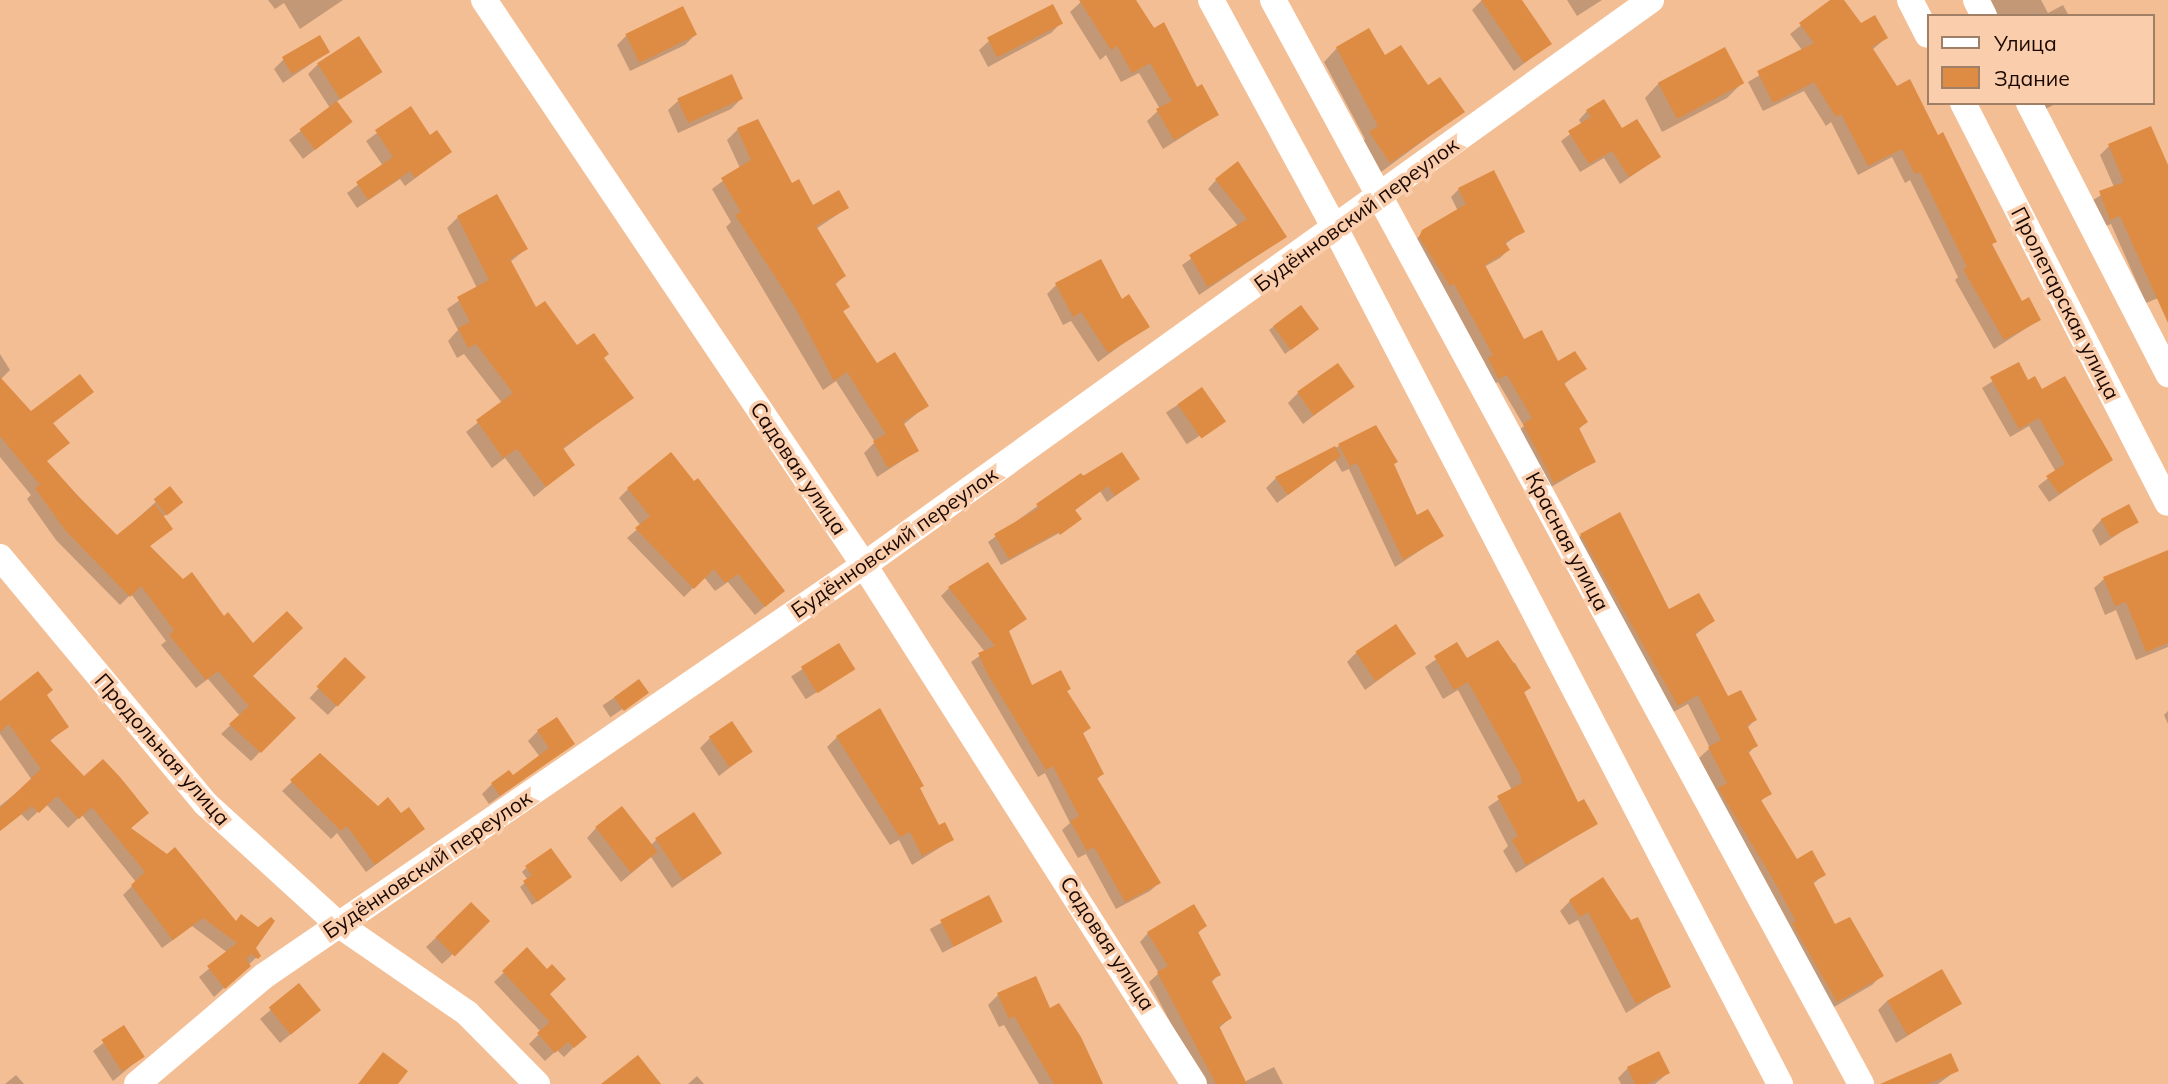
<!DOCTYPE html>
<meta charset="utf-8">
<style>
body{margin:0}
#map{position:relative;width:2168px;height:1084px;overflow:hidden;background:#f4be94;font-family:Mulish,sans-serif}
div>[style]{position:absolute}
.shadow>*{inset:0;background:#0003;transform-origin:0 0}
.building>*{inset:0;background:#de8c43;transform-origin:0 0}
.street>*{height:26px;margin:-13px;padding:0 13px;transform-origin:13px;border-radius:13px;background:#fff}
span{translate:-50% -50%;white-space:nowrap;text-align:center;line-height:1.15;-webkit-text-stroke:7px #faceac;paint-order:stroke}
.street-label{font-size:21px;color:#1a0800}
.legend{position:absolute;left:1927px;top:14px;width:228px;height:91px;box-sizing:border-box;background:#faceac;border:2px solid #a07f67;margin:0;padding:9px 12px;list-style:none;font-size:21px;color:#1a0800}
.legend li{display:flex;align-items:center;gap:14px;height:35px}
.legend b{width:35px;border:2px solid #a07f67}
</style>
<div id="map">
<div class="shadow">
<div style="clip-path:polygon(268px 0,343px 0,300px 29px,284px 3px,275px 9px)"></div>
<div style="clip-path:polygon(1083px 0,1134px 0,1217px 115px,1163px 149px,1147px 121px,1160px 109px,1139px 73px,1121px 82px,1106px 55px,1100px 60px,1070px 12px)"></div>
<div style="clip-path:polygon(1482px 0,1520px 0,1550px 44px,1514px 71px,1472px 10px)"></div>
<div style="clip-path:polygon(1567px 0,1602px 0,1577px 16px)"></div>
<div style="clip-path:polygon(1833px 0,1842px 0,1861px 25px,1886px 38px,1872px 50px,1995px 241px,1991px 245px,2021px 303px,2039px 320px,1994px 349px,1955px 280px,1958px 277px,1910px 180px,1905px 183px,1892px 157px,1858px 175px,1831px 122px,1826px 126px,1804px 91px,1763px 111px,1748px 82px,1802px 50px,1790px 34px)"></div>
<div style="clip-path:polygon(1984px 0,2041px 0,2048px 13px,2063px 5px,2069px 16px,1991px 16px)"></div>
<div style="clip-path:polygon(1052px 7px,1061px 23px,1051px 33px,988px 67px,979px 50px,989px 41px)"></div>
<div style="clip-path:polygon(627px 35px,695px 35px,685px 45px,630px 71px,617px 45px)"></div>
<div style="clip-path:polygon(1337px 48px,1427px 87px,1462px 112px,1377px 175px,1357px 147px,1365px 139px,1324px 62px)"></div>
<div style="clip-path:polygon(328px 52px,283px 83px,274px 69px,284px 59px)"></div>
<div style="clip-path:polygon(318px 64px,380px 72px,336px 102px,350px 122px,303px 159px,289px 140px,330px 108px,308px 74px)"></div>
<div style="clip-path:polygon(1659px 83px,1742px 83px,1727px 98px,1662px 132px,1645px 98px)"></div>
<div style="clip-path:polygon(741px 99px,731px 109px,678px 133px,668px 110px,678px 101px)"></div>
<div style="clip-path:polygon(2033px 103px,2057px 103px,2038px 113px)"></div>
<div style="clip-path:polygon(410px 109px,429px 138px,450px 152px,405px 186px,400px 179px,357px 208px,347px 193px,383px 166px,366px 141px)"></div>
<div style="clip-path:polygon(1587px 111px,1621px 131px,1659px 157px,1620px 184px,1604px 158px,1580px 172px,1561px 141px,1582px 125px,1579px 120px)"></div>
<div style="clip-path:polygon(2150px 128px,2168px 174px,2168px 294px,2146px 303px,2111px 224px,2100px 228px,2090px 202px,2114px 187px,2100px 155px,2109px 146px)"></div>
<div style="clip-path:polygon(738px 129px,812px 207px,847px 208px,816px 229px,844px 276px,835px 285px,848px 306px,842px 313px,876px 366px,927px 405px,903px 425px,917px 451px,877px 477px,864px 453px,875px 442px,836px 381px,823px 390px,726px 227px,731px 222px,712px 189px,740px 168px,727px 140px)"></div>
<div style="clip-path:polygon(1216px 180px,1285px 237px,1199px 295px,1182px 265px,1238px 226px,1208px 189px)"></div>
<div style="clip-path:polygon(1459px 189px,1523px 231px,1504px 245px,1508px 250px,1500px 258px,1484px 267px,1523px 342px,1557px 363px,1585px 368px,1563px 385px,1586px 422px,1578px 430px,1594px 462px,1546px 490px,1516px 433px,1524px 426px,1498px 382px,1490px 386px,1481px 367px,1485px 363px,1414px 240px,1458px 211px,1451px 197px)"></div>
<div style="clip-path:polygon(458px 217px,526px 249px,510px 262px,536px 310px,576px 347px,603px 358px,631px 398px,562px 450px,573px 464px,534px 497px,505px 458px,492px 468px,466px 432px,502px 403px,464px 354px,457px 358px,448px 341px,458px 330px,447px 309px,477px 288px,447px 228px)"></div>
<div style="clip-path:polygon(1056px 285px,1121px 301px,1147px 326px,1098px 362px,1071px 321px,1063px 325px,1047px 294px)"></div>
<div style="clip-path:polygon(1274px 326px,1312px 334px,1285px 354px,1269px 330px)"></div>
<div style="clip-path:polygon(0 354px,10px 370px,0 380px,31px 413px,92px 392px,52px 424px,46px 462px,117px 537px,170px 489px,176px 507px,163px 517px,171px 528px,149px 547px,250px 676px,293px 718px,251px 761px,221px 734px,240px 716px,208px 679px,196px 688px,161px 645px,166px 641px,131px 594px,120px 605px,56px 540px,27px 499px,31px 495px,0 457px)"></div>
<div style="clip-path:polygon(2018px 365px,2027px 383px,2042px 391px,2111px 459px,2049px 502px,2038px 486px,2056px 472px,2029px 426px,2010px 437px,1982px 388px)"></div>
<div style="clip-path:polygon(1352px 386px,1303px 424px,1288px 403px,1298px 393px)"></div>
<div style="left:1202px;top:389px;width:38px;height:43px;rotate:57deg"></div>
<div style="clip-path:polygon(1376px 427px,1416px 518px,1442px 536px,1395px 567px,1349px 469px,1342px 472px,1335px 460px,1277px 503px,1266px 488px,1276px 478px)"></div>
<div style="clip-path:polygon(1080px 475px,1138px 479px,1107px 502px,1100px 491px,1074px 511px,1080px 519px,1072px 526px,1001px 565px,988px 542px)"></div>
<div style="clip-path:polygon(628px 489px,783px 591px,755px 615px,728px 582px,715px 591px,704px 577px,684px 597px,627px 538px,641px 526px,619px 498px)"></div>
<div style="clip-path:polygon(2101px 520px,2136px 522px,2100px 546px,2092px 530px)"></div>
<div style="clip-path:polygon(1581px 535px,1669px 612px,1713px 621px,1694px 636px,1728px 698px,1755px 720px,1747px 728px,1756px 745px,1748px 754px,1769px 793px,1760px 802px,1796px 861px,1824px 874px,1812px 885px,1834px 927px,1882px 975px,1872px 985px,1827px 1011px,1699px 758px,1710px 748px,1688px 704px,1668px 715px,1572px 545px)"></div>
<div style="clip-path:polygon(2168px 562px,2168px 647px,2136px 660px,2116px 610px,2105px 615px,2094px 588px,2104px 579px)"></div>
<div style="clip-path:polygon(949px 588px,1025px 618px,1008px 632px,1031px 688px,1066px 692px,1089px 728px,1082px 734px,1102px 774px,1096px 780px,1159px 883px,1150px 891px,1116px 909px,1086px 854px,1078px 858px,1062px 830px,1070px 823px,1045px 773px,1038px 777px,971px 662px,985px 652px,941px 596px)"></div>
<div style="clip-path:polygon(1457px 645px,1466px 660px,1515px 663px,1529px 687px,1523px 694px,1578px 805px,1596px 824px,1516px 873px,1503px 851px,1508px 846px,1488px 807px,1512px 790px,1458px 690px,1443px 699px,1425px 667px)"></div>
<div style="left:838px;top:646px;width:27px;height:56px;rotate:57deg"></div>
<div style="clip-path:polygon(1356px 653px,1414px 654px,1365px 690px,1347px 662px)"></div>
<div style="left:345px;top:660px;width:25px;height:52px;rotate:43deg"></div>
<div style="left:639px;top:681px;width:14px;height:44px;rotate:56deg"></div>
<div style="clip-path:polygon(45px 696px,66px 727px,50px 741px,84px 779px,147px 813px,130px 829px,259px 955px,214px 997px,199px 977px,228px 953px,192px 926px,162px 948px,123px 895px,136px 882px,82px 815px,68px 828px,46px 804px,28px 821px,21px 814px,0 831px,0 806px,32px 780px,0 734px,0 702px)"></div>
<div style="clip-path:polygon(2168px 711px,2168px 724px,2164px 715px)"></div>
<div style="clip-path:polygon(538px 731px,573px 744px,489px 804px,482px 794px,492px 784px,508px 772px,512px 778px,540px 757px,528px 741px)"></div>
<div style="clip-path:polygon(837px 737px,918px 789px,938px 827px,952px 840px,912px 865px,899px 840px,890px 845px,827px 747px)"></div>
<div style="clip-path:polygon(710px 738px,750px 752px,719px 776px,700px 748px)"></div>
<div style="clip-path:polygon(320px 755px,378px 808px,423px 829px,366px 872px,337px 833px,331px 839px,282px 791px)"></div>
<div style="clip-path:polygon(596px 828px,651px 845px,656px 840px,720px 854px,672px 888px,651px 857px,621px 882px,587px 838px)"></div>
<div style="clip-path:polygon(526px 868px,565px 882px,532px 905px,520px 887px,528px 880px,522px 872px)"></div>
<div style="left:988px;top:898px;width:27px;height:66px;rotate:62deg"></div>
<div style="clip-path:polygon(1570px 901px,1630px 923px,1669px 986px,1626px 1013px,1578px 920px,1569px 925px,1560px 911px)"></div>
<div style="clip-path:polygon(471px 904px,478px 931px,442px 964px,426px 947px)"></div>
<div style="clip-path:polygon(1205px 926px,1197px 934px,1219px 974px,1211px 983px,1230px 1018px,1218px 1029px,1244px 1082px,1274px 1067px,1283px 1084px,1203px 1084px,1149px 982px,1159px 973px,1140px 942px,1148px 933px)"></div>
<div style="clip-path:polygon(527px 950px,575px 1046px,564px 1057px,557px 1050px,545px 1061px,529px 1044px,541px 1032px,494px 982px)"></div>
<div style="clip-path:polygon(299px 986px,309px 1019px,280px 1043px,260px 1019px)"></div>
<div style="clip-path:polygon(998px 995px,1049px 1011px,1101px 1084px,1039px 1084px,1004px 1025px,999px 1027px,988px 1005px)"></div>
<div style="clip-path:polygon(1888px 1000px,1959px 1004px,1896px 1043px,1878px 1010px)"></div>
<div style="clip-path:polygon(124px 1027px,143px 1056px,113px 1081px,93px 1051px)"></div>
<div style="clip-path:polygon(1628px 1068px,1668px 1073px,1655px 1084px,1621px 1084px,1618px 1078px)"></div>
<div style="clip-path:polygon(1957px 1070px,1938px 1084px,1884px 1084px)"></div>
<div style="clip-path:polygon(16px 1075px,24px 1084px,5px 1084px)"></div>
<div style="clip-path:polygon(697px 1076px,704px 1084px,688px 1084px)"></div>
</div>
<div class="building">
<div style="clip-path:polygon(1079px 0,1136px 0,1154px 28px,1164px 22px,1197px 87px,1202px 84px,1219px 115px,1174px 140px,1156px 109px,1172px 101px,1150px 63px,1132px 73px,1117px 46px,1111px 50px)"></div>
<div style="clip-path:polygon(1481px 0,1522px 0,1552px 44px,1524px 63px)"></div>
<div style="clip-path:polygon(1830px 0,1844px 0,1861px 23px,1875px 15px,1888px 38px,1872px 47px,1897px 86px,1910px 79px,1938px 135px,1943px 132px,1997px 242px,1992px 244px,2022px 301px,2029px 297px,2041px 320px,2004px 340px,1963px 269px,1967px 267px,1920px 172px,1915px 174px,1902px 149px,1868px 166px,1841px 114px,1836px 117px,1814px 82px,1773px 103px,1757px 71px,1814px 43px,1799px 23px)"></div>
<div style="left:1053px;top:4px;width:22px;height:74px;rotate:63deg"></div>
<div style="left:683px;top:6px;width:32px;height:64px;rotate:64deg"></div>
<div style="clip-path:polygon(1369px 28px,1385px 55px,1401px 45px,1428px 85px,1440px 77px,1465px 112px,1390px 163px,1369px 132px,1378px 126px,1336px 47px)"></div>
<div style="left:320px;top:35px;width:20px;height:44px;rotate:60deg"></div>
<div style="left:359px;top:36px;width:43px;height:50px;rotate:57deg"></div>
<div style="left:1725px;top:47px;width:41px;height:76px;rotate:62deg"></div>
<div style="left:732px;top:74px;width:27px;height:60px;rotate:66deg"></div>
<div style="clip-path:polygon(1604px 99px,1622px 128px,1637px 119px,1661px 157px,1629px 177px,1612px 151px,1589px 164px,1568px 131px,1591px 117px,1586px 110px)"></div>
<div style="left:337px;top:101px;width:26px;height:47px;rotate:53deg"></div>
<div style="clip-path:polygon(411px 106px,430px 135px,437px 130px,452px 152px,415px 178px,410px 171px,368px 200px,356px 182px,393px 157px,375px 130px)"></div>
<div style="clip-path:polygon(758px 119px,792px 183px,799px 179px,813px 205px,839px 190px,849px 208px,816px 226px,846px 276px,835px 283px,850px 307px,843px 311px,877px 363px,895px 352px,929px 406px,903px 422px,919px 451px,888px 468px,873px 441px,886px 434px,847px 372px,834px 381px,796px 309px,735px 215px,741px 212px,721px 178px,751px 160px,737px 128px)"></div>
<div style="clip-path:polygon(2151px 126px,2168px 165px,2168px 323px,2120px 216px,2110px 220px,2099px 191px,2124px 182px,2108px 144px)"></div>
<div style="clip-path:polygon(1238px 161px,1287px 237px,1208px 287px,1189px 255px,1247px 219px,1215px 179px)"></div>
<div style="clip-path:polygon(1494px 170px,1525px 232px,1505px 242px,1510px 250px,1485px 265px,1524px 339px,1542px 330px,1558px 361px,1575px 351px,1587px 369px,1564px 383px,1588px 422px,1579px 428px,1596px 462px,1554px 483px,1523px 424px,1532px 418px,1507px 375px,1499px 379px,1488px 358px,1493px 355px,1454px 284px,1450px 286px,1419px 237px,1422px 230px,1466px 204px,1458px 188px)"></div>
<div style="clip-path:polygon(497px 194px,528px 249px,510px 259px,536px 307px,545px 301px,577px 345px,594px 333px,609px 354px,604px 358px,634px 398px,563px 448px,575px 465px,546px 487px,517px 449px,503px 458px,476px 420px,513px 393px,476px 344px,468px 348px,458px 328px,470px 322px,457px 297px,489px 280px,457px 216px)"></div>
<div style="clip-path:polygon(1101px 259px,1122px 299px,1129px 294px,1150px 327px,1108px 353px,1081px 312px,1073px 317px,1055px 283px)"></div>
<div style="left:1301px;top:305px;width:30px;height:35px;rotate:53deg"></div>
<div style="clip-path:polygon(2019px 362px,2028px 380px,2035px 376px,2042px 389px,2065px 376px,2113px 460px,2059px 494px,2046px 476px,2065px 464px,2039px 418px,2019px 429px,1990px 377px)"></div>
<div style="left:1338px;top:363px;width:29px;height:50px;rotate:55deg"></div>
<div style="clip-path:polygon(80px 374px,94px 392px,53px 423px,70px 443px,47px 461px,77px 495px,117px 535px,155px 504px,173px 529px,150px 546px,183px 579px,192px 572px,224px 616px,228px 612px,253px 643px,287px 611px,303px 628px,253px 676px,296px 718px,261px 753px,229px 724px,249px 706px,218px 671px,206px 680px,169px 635px,174px 630px,141px 586px,130px 597px,65px 530px,35px 488px,40px 485px,0 436px,0 377px,31px 411px)"></div>
<div style="left:1202px;top:387px;width:42px;height:30px;rotate:55deg"></div>
<div style="clip-path:polygon(1376px 425px,1398px 462px,1394px 464px,1417px 515px,1428px 509px,1444px 536px,1403px 560px,1357px 463px,1350px 466px,1338px 444px)"></div>
<div style="clip-path:polygon(1335px 446px,1341px 456px,1288px 495px,1275px 477px)"></div>
<div style="clip-path:polygon(671px 452px,694px 481px,698px 478px,785px 591px,765px 607px,738px 574px,725px 583px,714px 569px,694px 589px,635px 528px,650px 516px,627px 488px)"></div>
<div style="clip-path:polygon(1122px 452px,1140px 479px,1115px 496px,1108px 486px,1075px 510px,1082px 519px,1060px 535px,1058px 532px,1009px 559px,994px 534px,1039px 508px,1036px 504px,1081px 473px,1083px 476px)"></div>
<div style="left:170px;top:486px;width:21px;height:21px;rotate:51deg"></div>
<div style="left:2129px;top:504px;width:21px;height:32px;rotate:62deg"></div>
<div style="clip-path:polygon(1620px 512px,1669px 609px,1699px 593px,1715px 621px,1695px 633px,1728px 696px,1741px 690px,1757px 720px,1747px 725px,1758px 746px,1748px 751px,1772px 794px,1761px 800px,1797px 859px,1812px 850px,1826px 875px,1813px 882px,1835px 924px,1850px 917px,1884px 976px,1837px 1002px,1792px 923px,1796px 921px,1770px 874px,1718px 788px,1727px 783px,1708px 747px,1721px 740px,1698px 695px,1678px 706px,1580px 534px)"></div>
<div style="clip-path:polygon(2168px 550px,2168px 643px,2146px 652px,2126px 602px,2115px 606px,2103px 577px)"></div>
<div style="clip-path:polygon(988px 562px,1027px 619px,1009px 631px,1032px 685px,1061px 670px,1071px 689px,1067px 691px,1091px 728px,1083px 733px,1104px 774px,1097px 778px,1161px 883px,1125px 902px,1094px 847px,1087px 851px,1070px 821px,1079px 816px,1053px 766px,1046px 770px,987px 673px,978px 653px,995px 646px,948px 587px)"></div>
<div style="left:1396px;top:624px;width:36px;height:49px;rotate:56deg"></div>
<div style="clip-path:polygon(1498px 640px,1531px 688px,1524px 692px,1578px 802px,1584px 799px,1598px 824px,1526px 865px,1512px 840px,1518px 836px,1497px 796px,1522px 783px,1520px 774px,1468px 682px,1454px 690px,1434px 656px,1457px 642px,1467px 658px)"></div>
<div style="left:839px;top:643px;width:31px;height:45px;rotate:58deg"></div>
<div style="left:345px;top:657px;width:29px;height:41px;rotate:44deg"></div>
<div style="clip-path:polygon(38px 671px,53px 690px,47px 695px,69px 727px,50px 740px,84px 776px,103px 759px,120px 777px,149px 813px,131px 828px,167px 854px,175px 847px,236px 921px,241px 914px,258px 927px,271px 917px,275px 921px,256px 948px,261px 956px,258px 959px,251px 954px,246px 960px,251px 966px,225px 989px,207px 966px,237px 943px,203px 918px,173px 940px,131px 885px,145px 872px,92px 807px,79px 819px,57px 796px,39px 813px,32px 806px,0 831px,0 808px,41px 769px,9px 724px,0 732px,0 701px)"></div>
<div style="left:639px;top:679px;width:17px;height:31px;rotate:54deg"></div>
<div style="clip-path:polygon(880px 708px,924px 786px,920px 788px,939px 825px,945px 822px,954px 840px,922px 856px,910px 832px,900px 837px,836px 736px)"></div>
<div style="clip-path:polygon(557px 717px,575px 744px,500px 796px,491px 783px,509px 770px,513px 775px,549px 748px,537px 730px)"></div>
<div style="left:732px;top:721px;width:37px;height:28px;rotate:56deg"></div>
<div style="clip-path:polygon(320px 753px,378px 806px,388px 797px,401px 813px,409px 807px,425px 829px,375px 865px,347px 826px,341px 831px,290px 780px)"></div>
<div style="left:622px;top:806px;width:58px;height:34px;rotate:52deg"></div>
<div style="left:694px;top:812px;width:50px;height:47px;rotate:56deg"></div>
<div style="clip-path:polygon(551px 848px,572px 877px,537px 902px,523px 881px,532px 875px,525px 866px)"></div>
<div style="clip-path:polygon(1603px 877px,1631px 920px,1638px 917px,1671px 987px,1636px 1004px,1588px 912px,1580px 917px,1569px 900px)"></div>
<div style="left:989px;top:895px;width:30px;height:55px;rotate:63deg"></div>
<div style="left:471px;top:902px;width:27px;height:50px;rotate:45deg"></div>
<div style="clip-path:polygon(1194px 904px,1207px 926px,1198px 932px,1221px 975px,1211px 980px,1232px 1018px,1219px 1026px,1247px 1084px,1216px 1084px,1157px 972px,1168px 966px,1147px 932px)"></div>
<div style="clip-path:polygon(527px 947px,547px 969px,552px 964px,566px 979px,550px 994px,587px 1037px,574px 1048px,568px 1042px,555px 1053px,537px 1033px,550px 1022px,502px 971px)"></div>
<div style="left:1942px;top:969px;width:40px;height:63px;rotate:60deg"></div>
<div style="clip-path:polygon(1036px 976px,1050px 1008px,1059px 1003px,1081px 1037px,1103px 1084px,1054px 1084px,1014px 1016px,1009px 1019px,997px 993px)"></div>
<div style="left:299px;top:983px;width:35px;height:39px;rotate:51deg"></div>
<div style="left:124px;top:1025px;width:38px;height:27px;rotate:57deg"></div>
<div style="clip-path:polygon(1659px 1051px,1670px 1073px,1647px 1084px,1635px 1084px,1627px 1067px)"></div>
<div style="clip-path:polygon(383px 1052px,408px 1071px,398px 1084px,358px 1084px)"></div>
<div style="clip-path:polygon(1951px 1053px,1959px 1071px,1928px 1084px,1880px 1084px)"></div>
<div style="clip-path:polygon(638px 1055px,661px 1084px,601px 1084px)"></div>
</div>
<div class="street">
<div style="left:484px;top:0;width:681px;rotate:56.08deg"></div>
<div style="left:864px;top:565px;width:615px;rotate:57.55deg"></div>
<div style="left:1211px;top:0;width:260px;rotate:61.5deg"></div>
<div style="left:1335px;top:228px;width:965px;rotate:62.53deg"></div>
<div style="left:1273px;top:0;width:1233px;rotate:61.52deg"></div>
<div style="left:1910px;top:0;width:39px;rotate:63deg"></div>
<div style="left:1976px;top:0;width:18px;rotate:63deg"></div>
<div style="left:1963px;top:103px;width:449px;rotate:62.9deg"></div>
<div style="left:2029px;top:103px;width:305px;rotate:62.8deg"></div>
<div style="left:0;top:557px;width:322px;rotate:50.2deg"></div>
<div style="left:206px;top:804px;width:178px;rotate:42.3deg"></div>
<div style="left:338px;top:924px;width:157px;rotate:34.6deg"></div>
<div style="left:467px;top:1013px;width:100px;rotate:45.4deg"></div>
<div style="left:137px;top:1084px;width:167px;rotate:-40.4deg"></div>
<div style="left:264px;top:976px;width:727px;rotate:-34.41deg"></div>
<div style="left:864px;top:565px;width:969px;rotate:-35.68deg"></div>
</div>
<div class="street-label">
<span style="left:1356px;top:214px;rotate:-36deg">Будённовский переулок</span>
<span style="left:2066px;top:303px;rotate:63deg">Пролетарская улица</span>
<span style="left:799px;top:468px;rotate:56deg">Садовая улица</span>
<span style="left:1568px;top:541px;rotate:62deg">Красная улица</span>
<span style="left:894px;top:542px;rotate:-35deg">Будённовский переулок</span>
<span style="left:163px;top:749px;rotate:49deg">Продольная улица</span>
<span style="left:427px;top:864px;rotate:-34deg">Будённовский переулок</span>
<span style="left:1108px;top:943px;rotate:57deg">Садовая улица</span>
</div>
<ul class="legend">
<li><b style="height:9px;background:#fff"></b>Улица</li>
<li><b style="height:19px;background:#de8c43"></b>Здание</li>
</ul>
</div>
